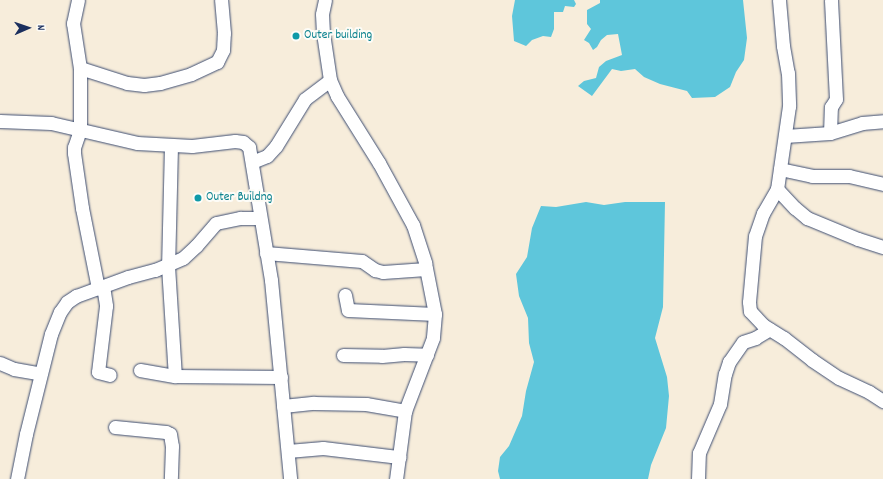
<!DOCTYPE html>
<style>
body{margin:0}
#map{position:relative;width:883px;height:479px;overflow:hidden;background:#f7eddb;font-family:Dekko,sans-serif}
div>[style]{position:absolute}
.water>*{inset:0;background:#5ec6db}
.roads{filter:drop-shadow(0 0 1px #3c4c71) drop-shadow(0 0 1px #3c4c71)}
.street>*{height:13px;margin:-6.5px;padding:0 6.5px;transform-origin:6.5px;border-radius:6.5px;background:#fff}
.dots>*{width:11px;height:11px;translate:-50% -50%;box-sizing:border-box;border:2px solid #fdfcf7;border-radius:50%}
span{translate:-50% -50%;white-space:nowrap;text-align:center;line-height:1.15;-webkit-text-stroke:4px #fdfcf7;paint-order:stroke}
.culture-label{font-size:13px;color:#0d838f}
.left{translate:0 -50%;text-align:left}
.north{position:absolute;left:8px;top:8px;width:40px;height:40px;-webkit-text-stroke:3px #fdfcf7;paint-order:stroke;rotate:88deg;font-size:11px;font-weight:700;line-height:16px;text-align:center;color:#1b2f5e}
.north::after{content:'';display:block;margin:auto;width:14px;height:18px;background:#1b2f5e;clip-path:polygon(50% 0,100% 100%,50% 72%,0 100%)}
</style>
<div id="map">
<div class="water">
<div style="clip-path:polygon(515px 0,574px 0,576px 4px,574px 7px,565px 6px,563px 12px,554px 12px,554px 29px,551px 37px,543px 36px,532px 40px,526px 46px,514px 41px,512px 16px)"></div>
<div style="clip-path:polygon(600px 0,743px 0,747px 38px,744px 60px,736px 72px,730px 87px,715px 97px,692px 98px,687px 91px,660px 84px,644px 77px,635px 69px,621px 71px,612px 69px,592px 96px,578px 86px,584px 81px,596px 78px,599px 67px,606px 61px,622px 55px,618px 34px,607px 35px,601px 40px,597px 47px,593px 50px,589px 43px,584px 40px,591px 29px,587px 24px,587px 10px,600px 3px)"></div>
<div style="clip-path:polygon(586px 202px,604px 205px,625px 202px,665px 202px,663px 307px,655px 338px,667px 377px,669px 396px,666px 428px,651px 465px,648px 479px,500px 479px,498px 471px,500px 457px,509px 446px,522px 416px,526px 391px,534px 362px,529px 343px,528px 318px,519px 296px,516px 274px,527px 257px,532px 228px,541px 206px,556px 207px)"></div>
</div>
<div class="roads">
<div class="street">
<div style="left:78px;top:0;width:24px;rotate:102deg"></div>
<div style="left:73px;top:23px;width:46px;rotate:81.2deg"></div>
<div style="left:80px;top:68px;width:62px;rotate:90deg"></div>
<div style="left:80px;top:130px;width:18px;rotate:109deg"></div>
<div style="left:74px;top:147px;width:6px;rotate:90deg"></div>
<div style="left:74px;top:153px;width:56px;rotate:81.7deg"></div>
<div style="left:82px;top:208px;width:82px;rotate:78.7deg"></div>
<div style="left:325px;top:0;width:14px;rotate:102deg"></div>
<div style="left:322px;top:14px;width:19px;rotate:87deg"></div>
<div style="left:323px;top:33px;width:48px;rotate:81.5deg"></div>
<div style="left:330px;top:80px;width:17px;rotate:66deg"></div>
<div style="left:337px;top:96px;width:79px;rotate:57.9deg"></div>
<div style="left:379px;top:163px;width:71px;rotate:61.3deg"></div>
<div style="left:413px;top:225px;width:40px;rotate:72deg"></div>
<div style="left:425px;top:263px;width:52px;rotate:78.9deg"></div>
<div style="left:435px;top:314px;width:24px;rotate:95deg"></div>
<div style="left:433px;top:338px;width:78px;rotate:111deg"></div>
<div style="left:405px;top:411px;width:69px;rotate:97.5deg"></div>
<div style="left:779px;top:0;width:46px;rotate:85deg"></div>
<div style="left:783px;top:46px;width:27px;rotate:80deg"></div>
<div style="left:788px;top:73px;width:33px;rotate:88deg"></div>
<div style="left:789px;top:106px;width:84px;rotate:98.2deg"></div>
<div style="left:777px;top:189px;width:28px;rotate:120deg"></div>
<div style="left:763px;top:213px;width:24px;rotate:109deg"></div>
<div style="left:755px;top:236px;width:66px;rotate:95.2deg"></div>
<div style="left:749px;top:302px;width:9px;rotate:84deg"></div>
<div style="left:750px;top:311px;width:19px;rotate:47deg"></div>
<div style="left:763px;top:325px;width:25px;rotate:32deg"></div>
<div style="left:784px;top:338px;width:36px;rotate:38deg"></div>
<div style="left:812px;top:360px;width:32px;rotate:34deg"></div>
<div style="left:839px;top:378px;width:33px;rotate:25deg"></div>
<div style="left:869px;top:392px;width:17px;rotate:33deg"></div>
<div style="left:80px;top:68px;width:49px;rotate:17.7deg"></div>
<div style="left:127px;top:83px;width:17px;rotate:7deg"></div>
<div style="left:144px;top:85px;width:16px;rotate:-7deg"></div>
<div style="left:160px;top:83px;width:32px;rotate:-16deg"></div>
<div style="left:191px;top:74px;width:29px;rotate:-25deg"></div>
<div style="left:217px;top:62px;width:13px;rotate:-63deg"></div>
<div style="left:223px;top:50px;width:17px;rotate:-87deg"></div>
<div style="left:224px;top:33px;width:33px;rotate:-95deg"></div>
<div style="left:0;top:121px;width:51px;rotate:2.2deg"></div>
<div style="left:51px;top:123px;width:88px;rotate:13.1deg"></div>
<div style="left:137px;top:143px;width:55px;rotate:3.1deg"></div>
<div style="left:192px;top:146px;width:43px;rotate:-6.6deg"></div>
<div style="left:235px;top:141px;width:8px;rotate:7deg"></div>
<div style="left:243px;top:142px;width:8px;rotate:40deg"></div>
<div style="left:249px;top:147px;width:135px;rotate:80.6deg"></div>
<div style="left:271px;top:280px;width:200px;rotate:84.5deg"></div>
<div style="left:830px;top:133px;width:26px;rotate:-88deg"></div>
<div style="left:831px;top:107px;width:9px;rotate:-58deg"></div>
<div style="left:836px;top:99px;width:99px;rotate:-92.9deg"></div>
<div style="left:785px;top:136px;width:45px;rotate:-3.8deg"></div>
<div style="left:830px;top:133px;width:34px;rotate:-17deg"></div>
<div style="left:862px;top:123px;width:21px;rotate:-5deg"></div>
<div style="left:171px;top:146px;width:120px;rotate:91.4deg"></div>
<div style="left:168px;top:266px;width:110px;rotate:86.4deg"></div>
<div style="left:252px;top:162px;width:16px;rotate:-22deg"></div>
<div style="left:267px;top:156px;width:13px;rotate:-48deg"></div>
<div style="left:276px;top:146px;width:55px;rotate:-58.3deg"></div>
<div style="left:305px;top:99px;width:31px;rotate:-37deg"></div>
<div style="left:780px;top:169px;width:33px;rotate:12deg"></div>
<div style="left:812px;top:176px;width:37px"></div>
<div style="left:849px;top:176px;width:35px;rotate:13deg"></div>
<div style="left:777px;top:189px;width:26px;rotate:47deg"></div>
<div style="left:795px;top:208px;width:16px;rotate:40deg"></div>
<div style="left:807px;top:218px;width:55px;rotate:22.4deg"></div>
<div style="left:858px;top:239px;width:26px;rotate:18deg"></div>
<div style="left:266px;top:253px;width:96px;rotate:4.8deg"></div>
<div style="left:362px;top:261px;width:16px;rotate:35deg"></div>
<div style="left:375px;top:270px;width:8px;rotate:14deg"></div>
<div style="left:383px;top:272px;width:43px;rotate:-4deg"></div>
<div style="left:103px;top:286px;width:20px;rotate:81deg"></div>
<div style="left:106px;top:306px;width:66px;rotate:96.9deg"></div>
<div style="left:98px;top:372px;width:12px;rotate:14deg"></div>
<div style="left:345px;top:295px;width:15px;rotate:79deg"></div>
<div style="left:348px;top:310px;width:87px;rotate:2.6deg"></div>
<div style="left:343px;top:355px;width:39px;rotate:1deg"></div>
<div style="left:382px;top:356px;width:22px;rotate:-5deg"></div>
<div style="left:404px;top:354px;width:23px;rotate:2deg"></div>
<div style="left:0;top:363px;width:15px;rotate:23deg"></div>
<div style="left:14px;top:369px;width:27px;rotate:10deg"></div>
<div style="left:140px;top:370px;width:36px;rotate:10deg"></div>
<div style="left:175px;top:376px;width:106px;rotate:0.5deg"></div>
<div style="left:283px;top:406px;width:31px;rotate:-6deg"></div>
<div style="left:314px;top:403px;width:52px;rotate:1.1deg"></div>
<div style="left:366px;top:404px;width:40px;rotate:10deg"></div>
<div style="left:115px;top:427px;width:51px;rotate:5.6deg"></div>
<div style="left:166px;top:432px;width:4px;rotate:27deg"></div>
<div style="left:170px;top:434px;width:12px;rotate:81deg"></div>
<div style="left:172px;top:446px;width:33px;rotate:92deg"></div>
<div style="left:288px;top:451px;width:35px;rotate:-5deg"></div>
<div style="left:323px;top:448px;width:77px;rotate:6.8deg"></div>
<div style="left:17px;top:479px;width:46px;rotate:-78.7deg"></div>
<div style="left:26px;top:434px;width:103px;rotate:-76deg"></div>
<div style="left:51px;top:334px;width:24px;rotate:-68deg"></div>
<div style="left:60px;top:312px;width:12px;rotate:-55deg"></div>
<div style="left:67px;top:302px;width:11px;rotate:-34deg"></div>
<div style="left:76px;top:296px;width:55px;rotate:-20.1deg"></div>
<div style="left:128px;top:277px;width:28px;rotate:-15deg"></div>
<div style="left:155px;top:270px;width:30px;rotate:-23deg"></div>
<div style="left:183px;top:258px;width:18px;rotate:-43deg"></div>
<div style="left:196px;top:246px;width:30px;rotate:-49deg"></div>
<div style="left:216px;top:223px;width:25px;rotate:-12deg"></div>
<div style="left:240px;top:218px;width:19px"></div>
<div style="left:698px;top:479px;width:26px;rotate:-88deg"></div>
<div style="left:699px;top:453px;width:53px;rotate:-66.8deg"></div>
<div style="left:720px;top:404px;width:30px;rotate:-81deg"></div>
<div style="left:725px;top:374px;width:13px;rotate:-72deg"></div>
<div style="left:729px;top:362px;width:24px;rotate:-55deg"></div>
<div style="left:743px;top:342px;width:13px;rotate:-18deg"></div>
<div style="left:755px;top:338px;width:17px;rotate:-31deg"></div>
</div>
</div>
<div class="dots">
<div style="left:296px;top:36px;background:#0f9aa8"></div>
<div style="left:198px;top:198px;background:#0f9aa8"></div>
</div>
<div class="culture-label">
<span class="left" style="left:304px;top:36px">Outer building</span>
<span class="left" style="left:206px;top:198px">Outer Buildng</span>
</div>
<div class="north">N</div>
</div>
